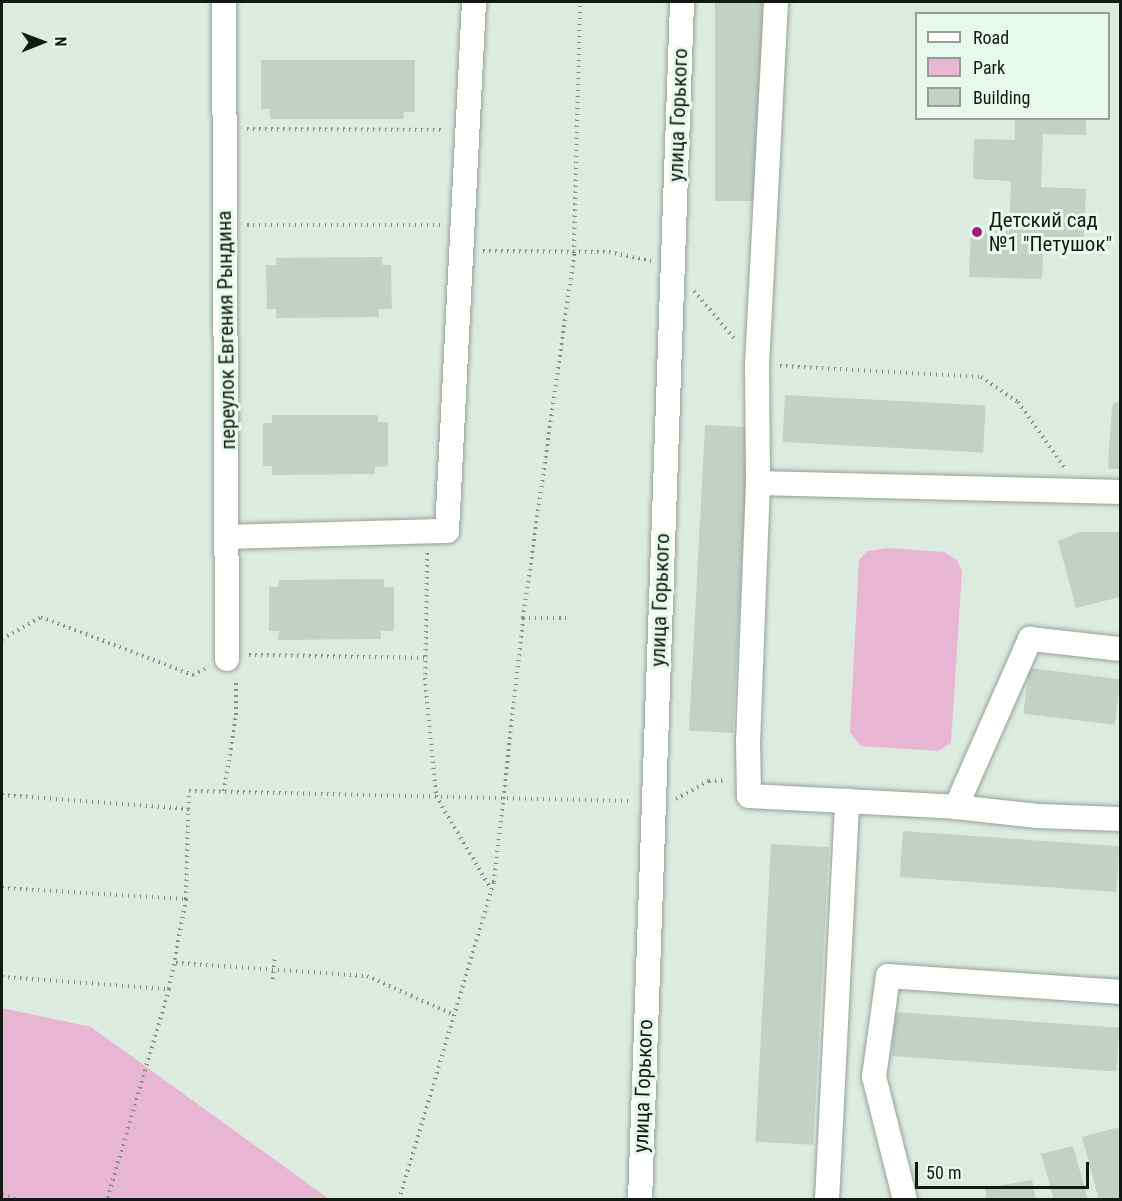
<!DOCTYPE html>
<meta charset="utf-8">
<style>
body{margin:0}
#map{position:relative;width:1122px;height:1201px;overflow:hidden;background:#dceae0;font-family:"Roboto Condensed",sans-serif}
div>[style]{position:absolute}
.green>*{inset:0;background:#e8b5d3}
.building>*{inset:0;background:#c2d0c6;transform-origin:0 0}
.path>*{height:4px;margin-top:-2px;transform-origin:0;background:repeating-linear-gradient(90deg,#869089 0 1.5px,transparent 0 6px)}
.roads{filter:drop-shadow(0 0 2px #94a298) drop-shadow(0 0 2px #94a298)}
.minor>*{height:24px;margin:-12px;padding:0 12px;transform-origin:12px;border-radius:12px;background:#fff}
.dots>*{width:16px;height:16px;translate:-50% -50%;box-sizing:border-box;border:3px solid #e9f8ed;border-radius:50%}
span{translate:-50% -50%;white-space:nowrap;text-align:center;line-height:1.15;-webkit-text-stroke:6px #e9f8ed;paint-order:stroke}
.street-label{font-size:21px;color:#141915}
.poi-label{font-size:21px;color:#141915}
.left{translate:0 -50%;text-align:left}
.frame{position:absolute;inset:0;border:3px solid #141915;pointer-events:none}
.legend{position:absolute;left:915px;top:12px;width:195px;height:108px;box-sizing:border-box;background:#e9f8ed;border:2px solid #949f97;margin:0;padding:8px 10px;list-style:none;font-size:18px;color:#141915}
.legend li{display:flex;align-items:center;gap:12px;height:30px}
.legend b{width:30px;border:2px solid #949f97}
.north{position:absolute;left:12px;top:12px;width:60px;height:60px;-webkit-text-stroke:4px #e9f8ed;paint-order:stroke;rotate:89deg;font-size:16px;font-weight:700;line-height:24px;text-align:center;color:#141915}
.north::after{content:'';display:block;margin:auto;width:21px;height:27px;background:#141915;clip-path:polygon(50% 0,100% 100%,50% 72%,0 100%)}
.scale{position:absolute;left:915px;top:1162px;width:174px;height:27px;box-sizing:border-box;border:3px solid #141915;border-top:0;padding-left:8px;font-size:18px;line-height:21px;white-space:nowrap;color:#141915;-webkit-text-stroke:4px #e9f8ed;paint-order:stroke}
</style>
<div id="map">
<div class="green">
<div style="clip-path:polygon(887px 548px,944px 552px,957px 560px,962px 571px,951px 743px,938px 751px,861px 746px,850px 733px,859px 560px,867px 551px)"></div>
<div style="clip-path:polygon(2px 1008px,91px 1027px,329px 1199px,2px 1199px)"></div>
</div>
<div class="building">
<div style="left:715px;top:2px;width:54px;height:199px"></div>
<div style="clip-path:polygon(261px 60px,415px 60px,415px 112px,404px 112px,403px 119px,270px 119px,270px 109px,261px 109px)"></div>
<div style="clip-path:polygon(1015px 118px,1086px 118px,1086px 135px,1043px 134px,1041px 187px,1086px 189px,1084px 239px,1044px 237px,1042px 279px,969px 277px,971px 229px,1009px 231px,1011px 181px,973px 179px,974px 139px,1015px 140px)"></div>
<div style="clip-path:polygon(382px 257px,382px 265px,391px 265px,392px 309px,379px 309px,379px 317px,276px 318px,276px 309px,267px 309px,266px 265px,276px 265px,276px 258px)"></div>
<div style="left:785px;top:395px;width:201px;height:47px;rotate:3deg"></div>
<div style="clip-path:polygon(1115px 402px,1120px 403px,1120px 469px,1109px 469px,1108px 464px,1112px 407px)"></div>
<div style="clip-path:polygon(272px 415px,378px 415px,378px 422px,388px 422px,388px 466px,375px 467px,375px 474px,272px 475px,272px 466px,263px 466px,263px 423px,272px 423px)"></div>
<div style="left:705px;top:425px;width:44px;height:306px;rotate:3deg"></div>
<div style="clip-path:polygon(1080px 532px,1120px 532px,1120px 597px,1076px 608px,1058px 541px)"></div>
<div style="clip-path:polygon(384px 579px,384px 587px,394px 587px,394px 631px,381px 631px,381px 639px,278px 640px,279px 631px,269px 631px,269px 587px,278px 587px,279px 580px)"></div>
<div style="left:1029px;top:668px;width:92px;height:46px;rotate:7deg"></div>
<div style="left:903px;top:831px;width:217px;height:46px;rotate:4deg"></div>
<div style="left:771px;top:844px;width:58px;height:298px;rotate:3deg"></div>
<div style="left:895px;top:1012px;width:225px;height:44px;rotate:4deg"></div>
<div style="clip-path:polygon(1120px 1127px,1120px 1200px,1099px 1200px,1082px 1137px)"></div>
<div style="clip-path:polygon(1073px 1146px,1088px 1200px,1054px 1200px,1041px 1154px)"></div>
<div style="clip-path:polygon(1032px 1180px,1036px 1200px,987px 1200px,985px 1188px)"></div>
</div>
<div class="path">
<div style="left:247px;top:129px;width:197px;rotate:0.3deg"></div>
<div style="left:247px;top:225px;width:193px"></div>
<div style="left:483px;top:251px;width:126px;rotate:0.5deg"></div>
<div style="left:609px;top:252px;width:43px;rotate:12.1deg"></div>
<div style="left:694px;top:291px;width:62px;rotate:49.6deg"></div>
<div style="left:780px;top:366px;width:201px;rotate:3.1deg"></div>
<div style="left:981px;top:377px;width:45px;rotate:34deg"></div>
<div style="left:1018px;top:402px;width:80px;rotate:54.7deg"></div>
<div style="left:427px;top:553px;width:125px;rotate:90.9deg"></div>
<div style="left:425px;top:678px;width:119px;rotate:84.7deg"></div>
<div style="left:436px;top:796px;width:108px;rotate:59.4deg"></div>
<div style="left:523px;top:618px;width:43px"></div>
<div style="left:2px;top:639px;width:45px;rotate:-29.4deg"></div>
<div style="left:41px;top:617px;width:163px;rotate:20.9deg"></div>
<div style="left:193px;top:675px;width:16px;rotate:-27deg"></div>
<div style="left:249px;top:655px;width:176px;rotate:1deg"></div>
<div style="left:224px;top:791px;width:77px;rotate:-81deg"></div>
<div style="left:236px;top:715px;width:36px;rotate:-90deg"></div>
<div style="left:2px;top:795px;width:188px;rotate:4.3deg"></div>
<div style="left:676px;top:799px;width:38px;rotate:-29deg"></div>
<div style="left:709px;top:781px;width:18px;rotate:-3deg"></div>
<div style="left:2px;top:888px;width:184px;rotate:3.4deg"></div>
<div style="left:176px;top:963px;width:191px;rotate:3.9deg"></div>
<div style="left:367px;top:976px;width:95px;rotate:24.1deg"></div>
<div style="left:2px;top:977px;width:167px;rotate:4.1deg"></div>
<div style="left:169px;top:989px;width:220px;rotate:106.4deg"></div>
<div style="left:273px;top:979px;width:21px;rotate:-85deg"></div>
<div style="left:169px;top:989px;width:92px;rotate:-79.3deg"></div>
<div style="left:186px;top:899px;width:108px;rotate:-88.4deg"></div>
<div style="left:189px;top:791px;width:444px;rotate:1.3deg"></div>
<div style="left:2px;top:1195px;width:18px;rotate:16deg"></div>
<div style="left:399px;top:1200px;width:332px;rotate:-73.4deg"></div>
<div style="left:494px;top:882px;width:266px;rotate:-83.7deg"></div>
<div style="left:523px;top:618px;width:369px;rotate:-82deg"></div>
<div style="left:574px;top:253px;width:251px;rotate:-88.6deg"></div>
</div>
<div class="roads">
<div class="minor">
<div style="left:224px;top:2px;width:657px;rotate:89.74deg"></div>
<div style="left:776px;top:2px;width:363px;rotate:93deg"></div>
<div style="left:757px;top:365px;width:118px;rotate:89.5deg"></div>
<div style="left:758px;top:483px;width:257px;rotate:92.2deg"></div>
<div style="left:748px;top:740px;width:56px;rotate:89deg"></div>
<div style="left:749px;top:796px;width:207px;rotate:3deg"></div>
<div style="left:956px;top:807px;width:82px;rotate:6.3deg"></div>
<div style="left:1038px;top:816px;width:82px;rotate:2.1deg"></div>
<div style="left:758px;top:483px;width:362px;rotate:1.4deg"></div>
<div style="left:228px;top:537px;width:219px;rotate:-1.6deg"></div>
<div style="left:447px;top:531px;width:530px;rotate:-87.08deg"></div>
<div style="left:956px;top:807px;width:184px;rotate:-66.2deg"></div>
<div style="left:1030px;top:639px;width:91px;rotate:6.3deg"></div>
<div style="left:640px;top:1200px;width:1199px;rotate:-87.99deg"></div>
<div style="left:827px;top:1200px;width:400px;rotate:-87.1deg"></div>
<div style="left:905px;top:1200px;width:127px;rotate:-104.1deg"></div>
<div style="left:874px;top:1077px;width:102px;rotate:-82.1deg"></div>
<div style="left:888px;top:976px;width:233px;rotate:3.9deg"></div>
</div>
</div>
<div class="dots">
<div style="left:977px;top:232px;background:#9c2179"></div>
</div>
<div class="street-label">
<span style="left:678px;top:115px;rotate:-88deg">улица Горького</span>
<span style="left:226px;top:330px;rotate:-91deg">переулок Евгения Рындина</span>
<span style="left:660px;top:600px;rotate:-88deg">улица Горького</span>
<span style="left:643px;top:1086px;rotate:-88deg">улица Горького</span>
</div>
<div class="poi-label">
<span class="left" style="left:989px;top:232px">Детский сад<br>№1 "Петушок"</span>
</div>
<div class="frame"></div>
<ul class="legend">
<li><b style="height:8px;background:#fff"></b>Road</li>
<li><b style="height:16px;background:#e8b5d3"></b>Park</li>
<li><b style="height:16px;background:#c2d0c6"></b>Building</li>
</ul>
<div class="north">N</div>
<div class="scale">50 m</div>
</div>
